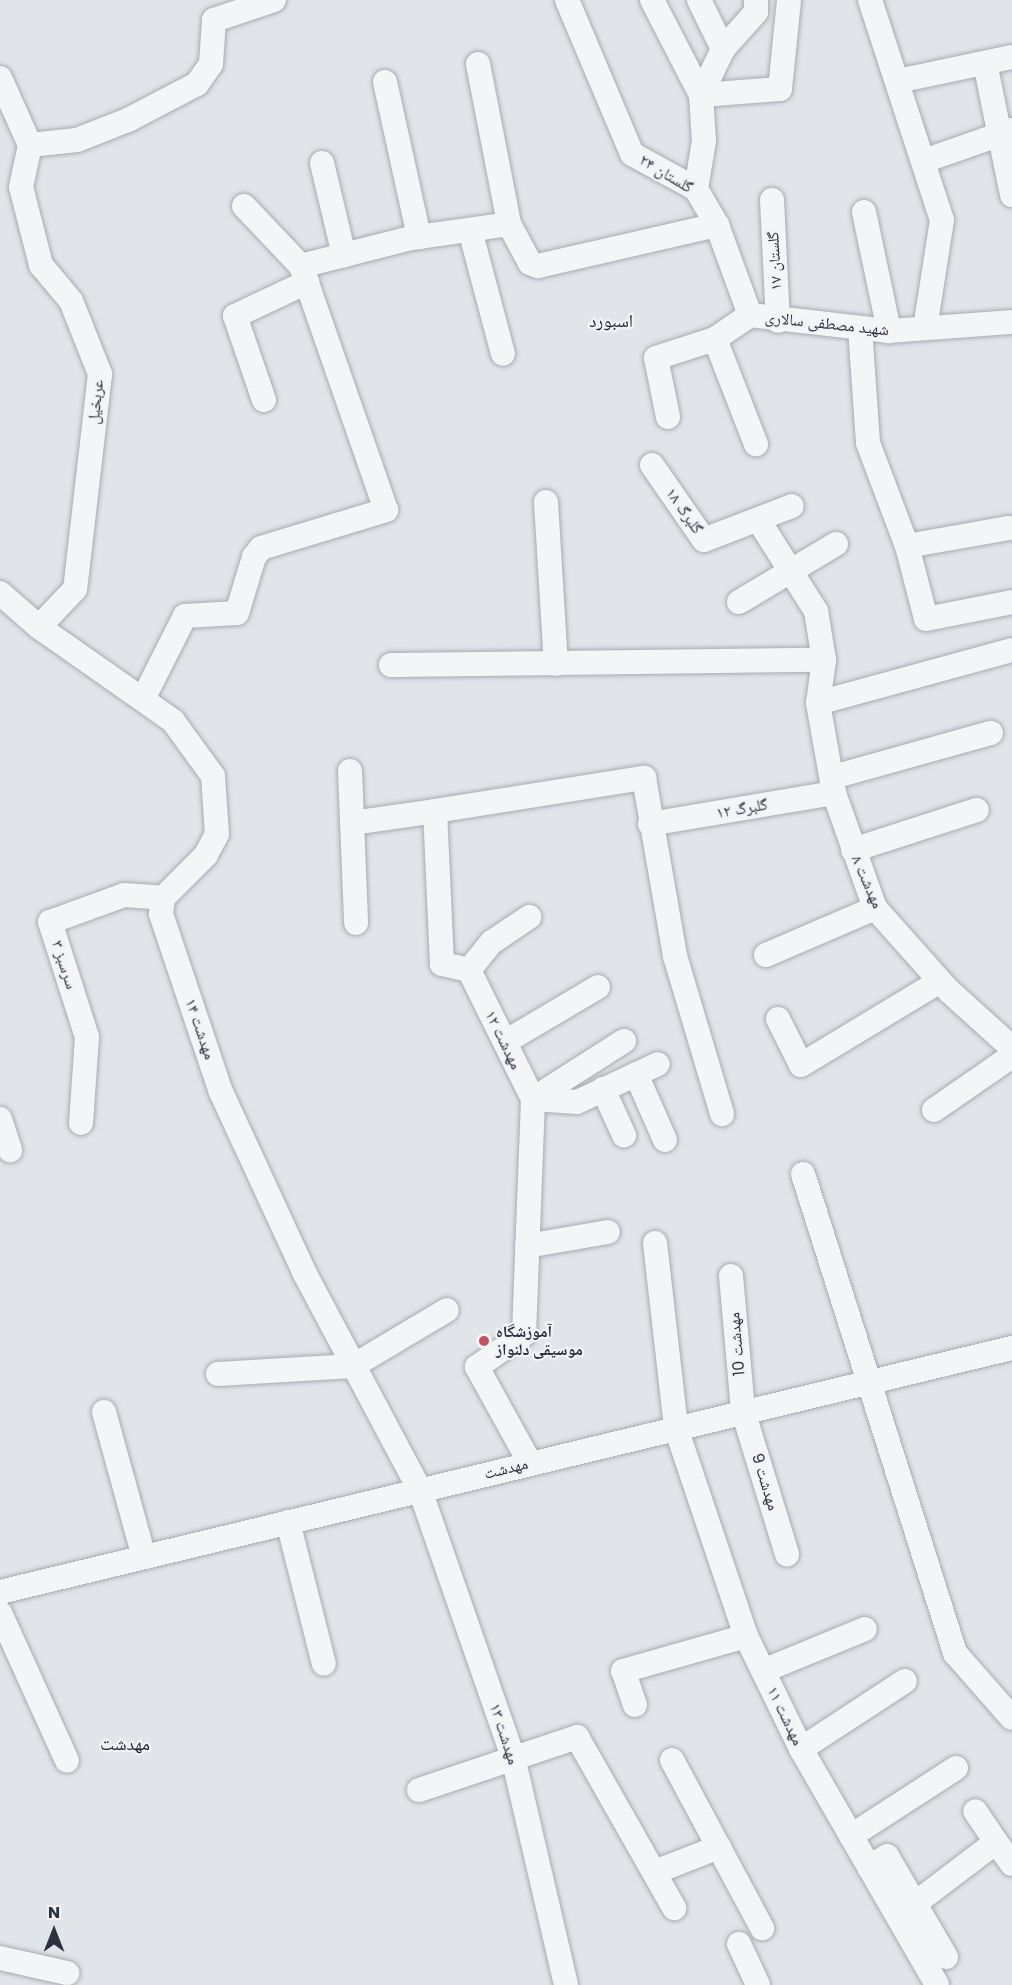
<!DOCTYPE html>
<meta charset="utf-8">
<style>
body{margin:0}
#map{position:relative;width:1012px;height:1985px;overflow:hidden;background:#e1e4e9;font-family:Poppins,"Noto Naskh Arabic",sans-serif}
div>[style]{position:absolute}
.roads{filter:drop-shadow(0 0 2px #a7abb3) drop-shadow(0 0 2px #a7abb3)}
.minor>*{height:24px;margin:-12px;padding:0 12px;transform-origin:12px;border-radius:12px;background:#f4f5f7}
.dots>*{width:16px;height:16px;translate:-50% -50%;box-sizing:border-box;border:3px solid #f1f3f6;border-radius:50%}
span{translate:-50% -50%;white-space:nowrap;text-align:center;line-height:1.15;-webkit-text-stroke:4.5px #f1f3f6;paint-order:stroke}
.street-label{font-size:16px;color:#2b323f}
.poi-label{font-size:16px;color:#2b323f;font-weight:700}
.left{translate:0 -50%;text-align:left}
.neighbourhood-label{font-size:18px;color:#1d2330}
.north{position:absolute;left:24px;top:1901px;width:60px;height:60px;-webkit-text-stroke:4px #f1f3f6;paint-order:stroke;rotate:0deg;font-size:16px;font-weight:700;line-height:24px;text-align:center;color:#2b323f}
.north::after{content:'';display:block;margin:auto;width:21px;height:27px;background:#2b323f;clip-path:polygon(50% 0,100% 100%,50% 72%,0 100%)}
</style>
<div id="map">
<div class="roads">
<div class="minor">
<div style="left:567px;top:0;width:167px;rotate:67.1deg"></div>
<div style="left:632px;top:154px;width:73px;rotate:28.7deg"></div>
<div style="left:696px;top:189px;width:42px;rotate:59.7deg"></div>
<div style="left:717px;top:225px;width:96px;rotate:69.9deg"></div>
<div style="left:652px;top:0;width:107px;rotate:62.7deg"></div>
<div style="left:701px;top:95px;width:46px;rotate:86.3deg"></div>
<div style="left:704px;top:141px;width:49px;rotate:99.5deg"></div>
<div style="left:699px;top:0;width:55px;rotate:63.9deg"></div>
<div style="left:756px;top:0;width:12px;rotate:90deg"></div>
<div style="left:756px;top:12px;width:50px;rotate:131.7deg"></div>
<div style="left:723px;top:49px;width:51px;rotate:115.6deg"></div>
<div style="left:701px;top:95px;width:79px;rotate:-4.3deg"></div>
<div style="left:780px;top:89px;width:89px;rotate:-84.2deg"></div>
<div style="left:870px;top:0;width:231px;rotate:71.9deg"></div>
<div style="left:942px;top:220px;width:109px;rotate:98.9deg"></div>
<div style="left:985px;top:63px;width:135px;rotate:78.4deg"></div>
<div style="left:478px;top:64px;width:163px;rotate:79deg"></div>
<div style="left:0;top:78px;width:73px;rotate:65.9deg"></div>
<div style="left:898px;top:81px;width:116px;rotate:-11.9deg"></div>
<div style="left:385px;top:82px;width:159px;rotate:77.6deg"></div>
<div style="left:30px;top:145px;width:43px;rotate:102.1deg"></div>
<div style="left:21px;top:187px;width:81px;rotate:75.6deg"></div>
<div style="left:41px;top:265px;width:47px;rotate:50.2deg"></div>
<div style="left:71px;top:301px;width:79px;rotate:68.3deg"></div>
<div style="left:100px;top:374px;width:216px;rotate:96.6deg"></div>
<div style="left:75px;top:589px;width:52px;rotate:133.5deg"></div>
<div style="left:30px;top:145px;width:47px;rotate:-6.1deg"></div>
<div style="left:77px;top:140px;width:55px;rotate:-21.4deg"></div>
<div style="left:128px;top:120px;width:78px;rotate:-27.6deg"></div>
<div style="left:197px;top:84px;width:24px;rotate:-55deg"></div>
<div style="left:211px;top:64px;width:44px;rotate:-86.1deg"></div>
<div style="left:214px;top:20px;width:63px;rotate:-18.4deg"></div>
<div style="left:924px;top:161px;width:93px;rotate:-19.4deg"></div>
<div style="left:322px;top:163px;width:95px;rotate:76.6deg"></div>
<div style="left:772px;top:200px;width:121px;rotate:87.2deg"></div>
<div style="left:244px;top:206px;width:83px;rotate:46.5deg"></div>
<div style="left:864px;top:212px;width:122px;rotate:78.1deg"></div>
<div style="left:470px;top:230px;width:128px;rotate:75.1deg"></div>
<div style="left:750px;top:315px;width:140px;rotate:6.6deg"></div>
<div style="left:889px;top:331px;width:123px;rotate:-4.2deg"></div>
<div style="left:860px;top:328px;width:115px;rotate:86deg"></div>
<div style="left:868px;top:443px;width:110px;rotate:69.3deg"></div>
<div style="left:907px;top:546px;width:104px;rotate:-10deg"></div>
<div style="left:715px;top:339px;width:113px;rotate:68.7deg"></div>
<div style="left:264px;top:400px;width:89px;rotate:-109deg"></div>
<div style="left:235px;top:316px;width:80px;rotate:-25.3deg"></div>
<div style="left:668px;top:417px;width:60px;rotate:-101.5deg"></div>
<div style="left:656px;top:358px;width:62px;rotate:-17.9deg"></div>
<div style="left:715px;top:339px;width:42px;rotate:-34.4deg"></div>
<div style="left:652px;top:465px;width:91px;rotate:55.3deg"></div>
<div style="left:704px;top:540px;width:94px;rotate:-21.1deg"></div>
<div style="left:546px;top:502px;width:162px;rotate:86.5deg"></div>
<div style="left:759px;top:521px;width:107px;rotate:57.7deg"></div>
<div style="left:816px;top:611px;width:50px;rotate:80.7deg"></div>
<div style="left:824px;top:660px;width:43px;rotate:97.9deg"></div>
<div style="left:818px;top:703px;width:91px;rotate:79.9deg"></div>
<div style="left:834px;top:793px;width:122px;rotate:70.4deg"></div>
<div style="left:875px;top:908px;width:111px;rotate:48.3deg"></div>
<div style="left:949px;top:991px;width:85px;rotate:42.1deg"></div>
<div style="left:907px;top:546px;width:75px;rotate:75.4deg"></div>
<div style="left:926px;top:619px;width:88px;rotate:-11.2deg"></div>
<div style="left:0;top:593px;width:52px;rotate:41.1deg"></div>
<div style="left:39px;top:627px;width:164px;rotate:35deg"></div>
<div style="left:173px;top:721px;width:68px;rotate:54deg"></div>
<div style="left:213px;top:776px;width:58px;rotate:86.1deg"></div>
<div style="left:217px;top:834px;width:24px;rotate:118deg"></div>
<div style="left:206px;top:855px;width:61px;rotate:135deg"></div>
<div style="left:163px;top:898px;width:16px;rotate:97deg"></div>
<div style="left:161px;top:914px;width:188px;rotate:71.4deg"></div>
<div style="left:221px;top:1092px;width:200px;rotate:65.2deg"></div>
<div style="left:305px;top:1274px;width:245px;rotate:62deg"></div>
<div style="left:420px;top:1490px;width:283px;rotate:70.8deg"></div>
<div style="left:513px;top:1757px;width:234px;rotate:76.9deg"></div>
<div style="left:739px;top:602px;width:113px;rotate:-30.9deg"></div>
<div style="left:391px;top:665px;width:433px;rotate:-0.7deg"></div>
<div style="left:143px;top:699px;width:93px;rotate:-63.2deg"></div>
<div style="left:185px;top:616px;width:52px;rotate:-3.3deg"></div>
<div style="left:237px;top:613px;width:59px;rotate:-73.1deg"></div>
<div style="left:254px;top:557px;width:11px;rotate:-52deg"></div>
<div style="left:261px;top:548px;width:131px;rotate:-16.9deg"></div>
<div style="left:386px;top:510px;width:258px;rotate:-109.2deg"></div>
<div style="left:301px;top:266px;width:114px;rotate:-14.3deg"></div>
<div style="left:411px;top:238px;width:99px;rotate:-8.1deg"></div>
<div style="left:509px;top:224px;width:44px;rotate:61.7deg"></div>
<div style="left:530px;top:263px;width:9px;rotate:21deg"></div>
<div style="left:538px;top:266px;width:184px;rotate:-12.9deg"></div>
<div style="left:818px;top:703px;width:201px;rotate:-15.3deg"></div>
<div style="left:350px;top:771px;width:152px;rotate:87.7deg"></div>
<div style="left:833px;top:777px;width:164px;rotate:-15.6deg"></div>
<div style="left:352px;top:823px;width:84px;rotate:-8.2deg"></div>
<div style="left:650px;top:824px;width:187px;rotate:-9.6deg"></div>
<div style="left:853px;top:850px;width:130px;rotate:-17.9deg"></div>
<div style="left:766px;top:955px;width:119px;rotate:-23.3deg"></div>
<div style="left:469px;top:970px;width:36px;rotate:-51deg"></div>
<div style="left:492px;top:942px;width:45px;rotate:-34deg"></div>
<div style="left:778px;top:1019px;width:51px;rotate:63.4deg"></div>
<div style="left:801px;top:1065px;width:162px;rotate:-31.1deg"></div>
<div style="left:505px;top:1042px;width:108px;rotate:-30.6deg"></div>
<div style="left:636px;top:1074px;width:72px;rotate:66.3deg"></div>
<div style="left:603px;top:1089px;width:51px;rotate:65.5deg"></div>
<div style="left:533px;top:1099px;width:44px;rotate:3.9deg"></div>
<div style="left:577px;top:1102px;width:89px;rotate:-25.1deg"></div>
<div style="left:533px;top:1099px;width:108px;rotate:-32.5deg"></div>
<div style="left:934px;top:1110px;width:95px;rotate:-34.7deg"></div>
<div style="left:0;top:1119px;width:33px;rotate:72deg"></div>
<div style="left:81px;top:1123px;width:86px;rotate:-86deg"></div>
<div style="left:87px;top:1037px;width:121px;rotate:-107.8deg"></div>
<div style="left:50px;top:922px;width:79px;rotate:-20deg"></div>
<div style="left:124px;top:895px;width:39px;rotate:4deg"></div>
<div style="left:803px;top:1174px;width:503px;rotate:72.39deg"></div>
<div style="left:955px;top:1653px;width:86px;rotate:48.8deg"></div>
<div style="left:655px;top:1243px;width:186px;rotate:83.5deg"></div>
<div style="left:676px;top:1428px;width:219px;rotate:71.4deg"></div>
<div style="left:746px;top:1636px;width:126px;rotate:64deg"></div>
<div style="left:801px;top:1749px;width:272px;rotate:60deg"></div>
<div style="left:527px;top:1246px;width:82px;rotate:-9.8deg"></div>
<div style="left:731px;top:1276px;width:136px;rotate:84.9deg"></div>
<div style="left:743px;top:1411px;width:150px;rotate:72.9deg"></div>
<div style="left:218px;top:1374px;width:135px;rotate:-3.4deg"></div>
<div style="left:353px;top:1366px;width:109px;rotate:-30.8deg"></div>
<div style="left:104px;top:1412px;width:150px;rotate:74.6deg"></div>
<div style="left:530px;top:1463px;width:110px;rotate:-118.9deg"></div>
<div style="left:477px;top:1367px;width:57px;rotate:-35.1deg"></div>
<div style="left:524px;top:1334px;width:235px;rotate:-87.8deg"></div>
<div style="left:533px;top:1099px;width:144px;rotate:-116.4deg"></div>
<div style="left:469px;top:970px;width:28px;rotate:-167deg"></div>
<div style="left:442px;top:964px;width:153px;rotate:-92.6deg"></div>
<div style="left:435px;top:811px;width:212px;rotate:-9deg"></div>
<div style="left:644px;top:778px;width:181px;rotate:80.1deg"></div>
<div style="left:675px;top:956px;width:165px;rotate:73.4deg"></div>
<div style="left:288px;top:1522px;width:146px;rotate:75.8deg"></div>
<div style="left:0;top:1592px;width:1041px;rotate:-13.56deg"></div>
<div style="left:0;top:1613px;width:162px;rotate:65.6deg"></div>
<div style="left:763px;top:1671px;width:110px;rotate:-22.4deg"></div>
<div style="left:635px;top:1705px;width:36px;rotate:-109deg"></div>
<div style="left:623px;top:1671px;width:128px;rotate:-15.9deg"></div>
<div style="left:801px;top:1749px;width:124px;rotate:-33.2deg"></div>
<div style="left:672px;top:1760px;width:191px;rotate:61.8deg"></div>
<div style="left:419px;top:1790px;width:167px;rotate:-18.5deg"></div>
<div style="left:577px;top:1737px;width:197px;rotate:60.4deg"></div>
<div style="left:851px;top:1836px;width:125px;rotate:-32.9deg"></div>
<div style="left:996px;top:1842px;width:27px;rotate:54deg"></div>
<div style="left:869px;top:1867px;width:21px;rotate:-31deg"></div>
<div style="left:887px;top:1856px;width:117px;rotate:59.7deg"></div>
<div style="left:655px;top:1872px;width:69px;rotate:-21.3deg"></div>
<div style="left:913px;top:1905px;width:104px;rotate:-37.2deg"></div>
<div style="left:996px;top:1842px;width:37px;rotate:-124deg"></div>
<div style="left:739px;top:1944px;width:45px;rotate:65.1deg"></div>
<div style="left:0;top:1958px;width:69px;rotate:12.6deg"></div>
</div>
</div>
<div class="dots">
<div style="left:484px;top:1341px;background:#c25163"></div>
</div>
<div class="street-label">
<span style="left:666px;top:174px;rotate:31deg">گلستان ۲۴</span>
<span style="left:775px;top:261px;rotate:-93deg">گلستان ۱۷</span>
<span style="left:827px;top:324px;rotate:6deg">شهید مصطفی سالاری</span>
<span style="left:96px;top:402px;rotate:-84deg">عربخیل</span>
<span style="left:684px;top:511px;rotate:55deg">گلبرگ ۱۸</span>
<span style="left:742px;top:809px;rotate:-10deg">گلبرگ ١٢</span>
<span style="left:867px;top:882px;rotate:66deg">مهدشت ۸</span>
<span style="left:64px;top:965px;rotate:72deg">سرسبز ۳</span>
<span style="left:200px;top:1029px;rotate:71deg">مهدشت ۱۴</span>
<span style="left:503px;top:1040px;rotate:64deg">مهدشت ۱۲</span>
<span style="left:737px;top:1344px;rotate:-95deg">مهدشت 10</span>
<span style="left:506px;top:1469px;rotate:-14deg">مهدشت</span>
<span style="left:765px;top:1482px;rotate:73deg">مهدشت 9</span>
<span style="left:785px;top:1716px;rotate:64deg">مهدشت ۱۱</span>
<span style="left:504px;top:1734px;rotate:72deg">مهدشت ۱۳</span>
</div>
<div class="poi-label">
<span class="left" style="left:496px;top:1341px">آموزشگاه<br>موسیقی دلنواز</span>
</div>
<div class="neighbourhood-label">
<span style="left:611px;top:321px">اسبورد</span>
<span style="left:125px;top:1744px">مهدشت</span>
</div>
<div class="north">N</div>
</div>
